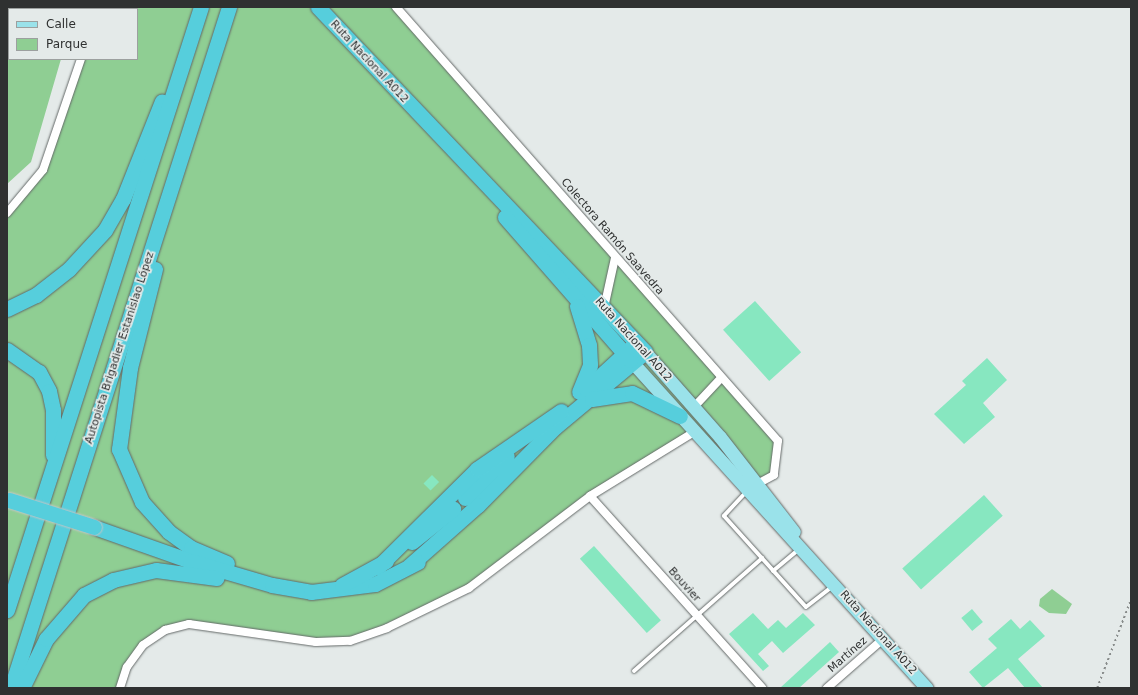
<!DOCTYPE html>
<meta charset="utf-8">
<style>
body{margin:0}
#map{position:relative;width:1138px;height:695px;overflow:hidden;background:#e4eae9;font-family:"DejaVu Sans",sans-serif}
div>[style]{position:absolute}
.green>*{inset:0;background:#8fce93}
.building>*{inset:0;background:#87e7c0;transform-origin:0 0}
.path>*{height:1.5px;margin-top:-0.75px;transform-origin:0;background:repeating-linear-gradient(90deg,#888c8b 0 2px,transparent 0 5px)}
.roads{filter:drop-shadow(0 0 1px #646968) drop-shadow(0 0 1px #646968)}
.lane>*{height:4px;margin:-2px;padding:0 2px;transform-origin:2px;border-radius:2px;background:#fff}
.street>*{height:8px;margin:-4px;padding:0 4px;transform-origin:4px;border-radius:4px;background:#fff}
.primary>*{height:13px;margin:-6.5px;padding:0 6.5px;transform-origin:6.5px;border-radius:6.5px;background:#9ae2ea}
.highway>*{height:15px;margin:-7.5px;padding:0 7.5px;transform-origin:7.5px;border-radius:7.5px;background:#56cedc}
.bridges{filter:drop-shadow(0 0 1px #c5c5c5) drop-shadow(0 0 1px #c5c5c5)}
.highway-bridge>*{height:15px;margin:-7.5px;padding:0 7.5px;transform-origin:7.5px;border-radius:7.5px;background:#56cedc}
span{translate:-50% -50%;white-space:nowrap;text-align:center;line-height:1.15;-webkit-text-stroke:3.5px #e4eae9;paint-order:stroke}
.street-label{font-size:11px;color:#2f3131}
.frame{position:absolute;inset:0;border:8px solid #2f3131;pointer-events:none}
.legend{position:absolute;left:8px;top:8px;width:130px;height:52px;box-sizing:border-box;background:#e4eae9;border:1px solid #9ca09f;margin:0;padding:5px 7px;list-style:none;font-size:12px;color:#2f3131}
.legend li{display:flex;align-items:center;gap:8px;height:20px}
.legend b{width:20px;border:1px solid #9ca09f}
</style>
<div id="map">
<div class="green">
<div style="clip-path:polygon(7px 7px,76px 7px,9px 9px,9px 59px,61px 59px,31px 162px,7px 184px)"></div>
<div style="clip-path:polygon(96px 7px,396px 7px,778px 441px,774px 475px,757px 484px,694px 432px,590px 496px,493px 573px,350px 641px,316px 642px,189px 624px,165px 630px,143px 645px,120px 688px,7px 688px,7px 213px,43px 170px,81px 59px,137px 59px,137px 9px)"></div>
<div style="clip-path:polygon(1052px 589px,1072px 604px,1066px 614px,1049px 613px,1039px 606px,1040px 599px)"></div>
</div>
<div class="building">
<div style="left:755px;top:301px;width:69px;height:43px;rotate:48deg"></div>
<div style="clip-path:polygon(987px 358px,1007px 380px,983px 403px,995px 417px,964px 444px,934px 414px,966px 385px,962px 381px)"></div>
<div style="left:432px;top:475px;width:10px;height:12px;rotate:45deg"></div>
<div style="left:984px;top:495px;width:28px;height:110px;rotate:48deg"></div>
<div style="left:594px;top:546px;width:100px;height:19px;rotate:48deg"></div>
<div style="left:972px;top:609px;width:17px;height:14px;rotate:50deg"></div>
<div style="clip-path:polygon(753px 613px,768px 629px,778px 620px,786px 628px,803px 613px,815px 625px,783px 653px,772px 641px,758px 654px,769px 666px,763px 671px,729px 634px)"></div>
<div style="clip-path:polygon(1011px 619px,1020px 629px,1030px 620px,1045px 636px,1018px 659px,1043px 688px,1025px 688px,1008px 668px,983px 688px,969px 672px,997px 648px,988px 639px)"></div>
<div style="clip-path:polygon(830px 642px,839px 652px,799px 688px,780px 688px)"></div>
</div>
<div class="path">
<div style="left:1097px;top:688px;width:95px;rotate:-69.1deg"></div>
</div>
<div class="roads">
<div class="lane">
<div style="left:747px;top:491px;width:34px;rotate:133deg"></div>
<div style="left:724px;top:516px;width:122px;rotate:48deg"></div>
<div style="left:806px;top:607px;width:34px;rotate:-38deg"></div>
<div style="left:773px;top:571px;width:34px;rotate:-40deg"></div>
<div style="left:634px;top:671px;width:171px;rotate:-41.4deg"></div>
</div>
<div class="street">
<div style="left:396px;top:7px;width:578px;rotate:48.65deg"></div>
<div style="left:778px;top:441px;width:34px;rotate:97deg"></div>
<div style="left:774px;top:475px;width:19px;rotate:152deg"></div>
<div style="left:96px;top:9px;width:2px;rotate:-90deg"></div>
<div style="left:7px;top:213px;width:56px;rotate:-50.1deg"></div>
<div style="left:43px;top:170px;width:117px;rotate:-71.1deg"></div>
<div style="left:604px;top:308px;width:51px;rotate:-77.6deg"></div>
<div style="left:694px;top:407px;width:40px;rotate:-47deg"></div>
<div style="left:590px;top:496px;width:258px;rotate:48.1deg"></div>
<div style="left:120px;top:688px;width:22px;rotate:-72deg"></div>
<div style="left:127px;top:667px;width:27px;rotate:-54deg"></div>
<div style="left:143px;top:645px;width:27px;rotate:-34deg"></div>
<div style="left:165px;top:630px;width:25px;rotate:-14deg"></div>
<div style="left:189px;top:624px;width:128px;rotate:8.1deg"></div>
<div style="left:316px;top:642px;width:34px;rotate:-2deg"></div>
<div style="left:350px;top:641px;width:39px;rotate:-19deg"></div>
<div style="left:387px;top:628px;width:91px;rotate:-26deg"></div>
<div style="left:469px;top:588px;width:152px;rotate:-37.2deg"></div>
<div style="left:590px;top:496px;width:122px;rotate:-31.6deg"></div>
<div style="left:827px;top:688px;width:74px;rotate:-41.2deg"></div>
</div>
<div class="primary">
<div style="left:645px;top:352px;width:113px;rotate:48.6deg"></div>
<div style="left:720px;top:437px;width:120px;rotate:52.1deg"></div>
<div style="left:633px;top:363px;width:438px;rotate:47.9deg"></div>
</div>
<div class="highway">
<div style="left:318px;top:7px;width:475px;rotate:46.5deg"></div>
<div style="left:645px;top:352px;width:117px;rotate:140.2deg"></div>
<div style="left:555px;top:427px;width:110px;rotate:134.6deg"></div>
<div style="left:478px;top:505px;width:92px;rotate:138.5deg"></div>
<div style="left:505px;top:217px;width:190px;rotate:48.8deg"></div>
<div style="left:155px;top:269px;width:102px;rotate:104.2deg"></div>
<div style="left:130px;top:368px;width:82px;rotate:97.7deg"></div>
<div style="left:119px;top:449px;width:58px;rotate:66.5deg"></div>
<div style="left:142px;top:502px;width:40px;rotate:48deg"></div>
<div style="left:169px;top:532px;width:27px;rotate:36deg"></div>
<div style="left:191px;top:548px;width:39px;rotate:23deg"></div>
<div style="left:577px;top:306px;width:41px;rotate:72.9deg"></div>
<div style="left:589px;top:345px;width:20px;rotate:87deg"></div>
<div style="left:590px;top:365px;width:29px;rotate:112deg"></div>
<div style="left:7px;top:309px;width:32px;rotate:-26deg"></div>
<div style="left:36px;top:295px;width:42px;rotate:-38.2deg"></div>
<div style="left:69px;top:269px;width:53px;rotate:-47.3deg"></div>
<div style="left:105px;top:230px;width:36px;rotate:-60deg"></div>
<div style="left:123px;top:199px;width:105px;rotate:-68.3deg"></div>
<div style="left:7px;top:350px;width:39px;rotate:35deg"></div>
<div style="left:39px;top:372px;width:21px;rotate:62deg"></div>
<div style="left:49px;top:391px;width:19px;rotate:78deg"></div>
<div style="left:53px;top:410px;width:45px;rotate:90deg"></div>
<div style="left:586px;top:389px;width:68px;rotate:-42.6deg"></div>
<div style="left:592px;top:399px;width:40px;rotate:-8.5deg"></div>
<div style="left:632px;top:393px;width:53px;rotate:25.6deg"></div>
<div style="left:465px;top:498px;width:59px;rotate:-45deg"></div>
<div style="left:94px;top:527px;width:102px;rotate:19.5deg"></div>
<div style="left:190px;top:561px;width:85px;rotate:16.3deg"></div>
<div style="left:272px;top:585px;width:40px;rotate:10deg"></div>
<div style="left:311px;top:592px;width:64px;rotate:-7.1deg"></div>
<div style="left:375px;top:584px;width:48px;rotate:-27.1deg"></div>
<div style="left:412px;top:542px;width:53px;rotate:-38.8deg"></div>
<div style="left:378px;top:567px;width:139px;rotate:-44.7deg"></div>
<div style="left:477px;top:469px;width:102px;rotate:-34.6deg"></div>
<div style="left:342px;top:585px;width:50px;rotate:-28.6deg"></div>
<div style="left:7px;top:610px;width:633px;rotate:-72.17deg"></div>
<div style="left:11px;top:688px;width:715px;rotate:-72.25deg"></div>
<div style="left:22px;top:688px;width:55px;rotate:-63.9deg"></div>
<div style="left:46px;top:639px;width:58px;rotate:-49.2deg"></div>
<div style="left:84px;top:595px;width:33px;rotate:-27deg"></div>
<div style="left:113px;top:580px;width:44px;rotate:-13.1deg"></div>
<div style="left:156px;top:570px;width:61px;rotate:7.6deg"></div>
</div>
</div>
<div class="bridges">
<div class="highway-bridge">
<div style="left:9px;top:500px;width:89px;rotate:17.6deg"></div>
</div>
</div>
<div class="street-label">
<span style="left:369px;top:62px;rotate:47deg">Ruta Nacional A012</span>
<span style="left:612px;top:237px;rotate:49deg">Colectora Ramón Saavedra</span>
<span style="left:633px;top:340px;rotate:48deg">Ruta Nacional A012</span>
<span style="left:120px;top:348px;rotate:-72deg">Autopista Brigadier Estanislao López</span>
<span style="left:684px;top:585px;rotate:48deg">Bouvier</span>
<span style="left:878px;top:633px;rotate:48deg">Ruta Nacional A012</span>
<span style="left:848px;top:655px;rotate:-41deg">Martínez</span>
</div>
<div class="frame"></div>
<ul class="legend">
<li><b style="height:5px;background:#9ae2ea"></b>Calle</li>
<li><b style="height:11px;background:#8fce93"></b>Parque</li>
</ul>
</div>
